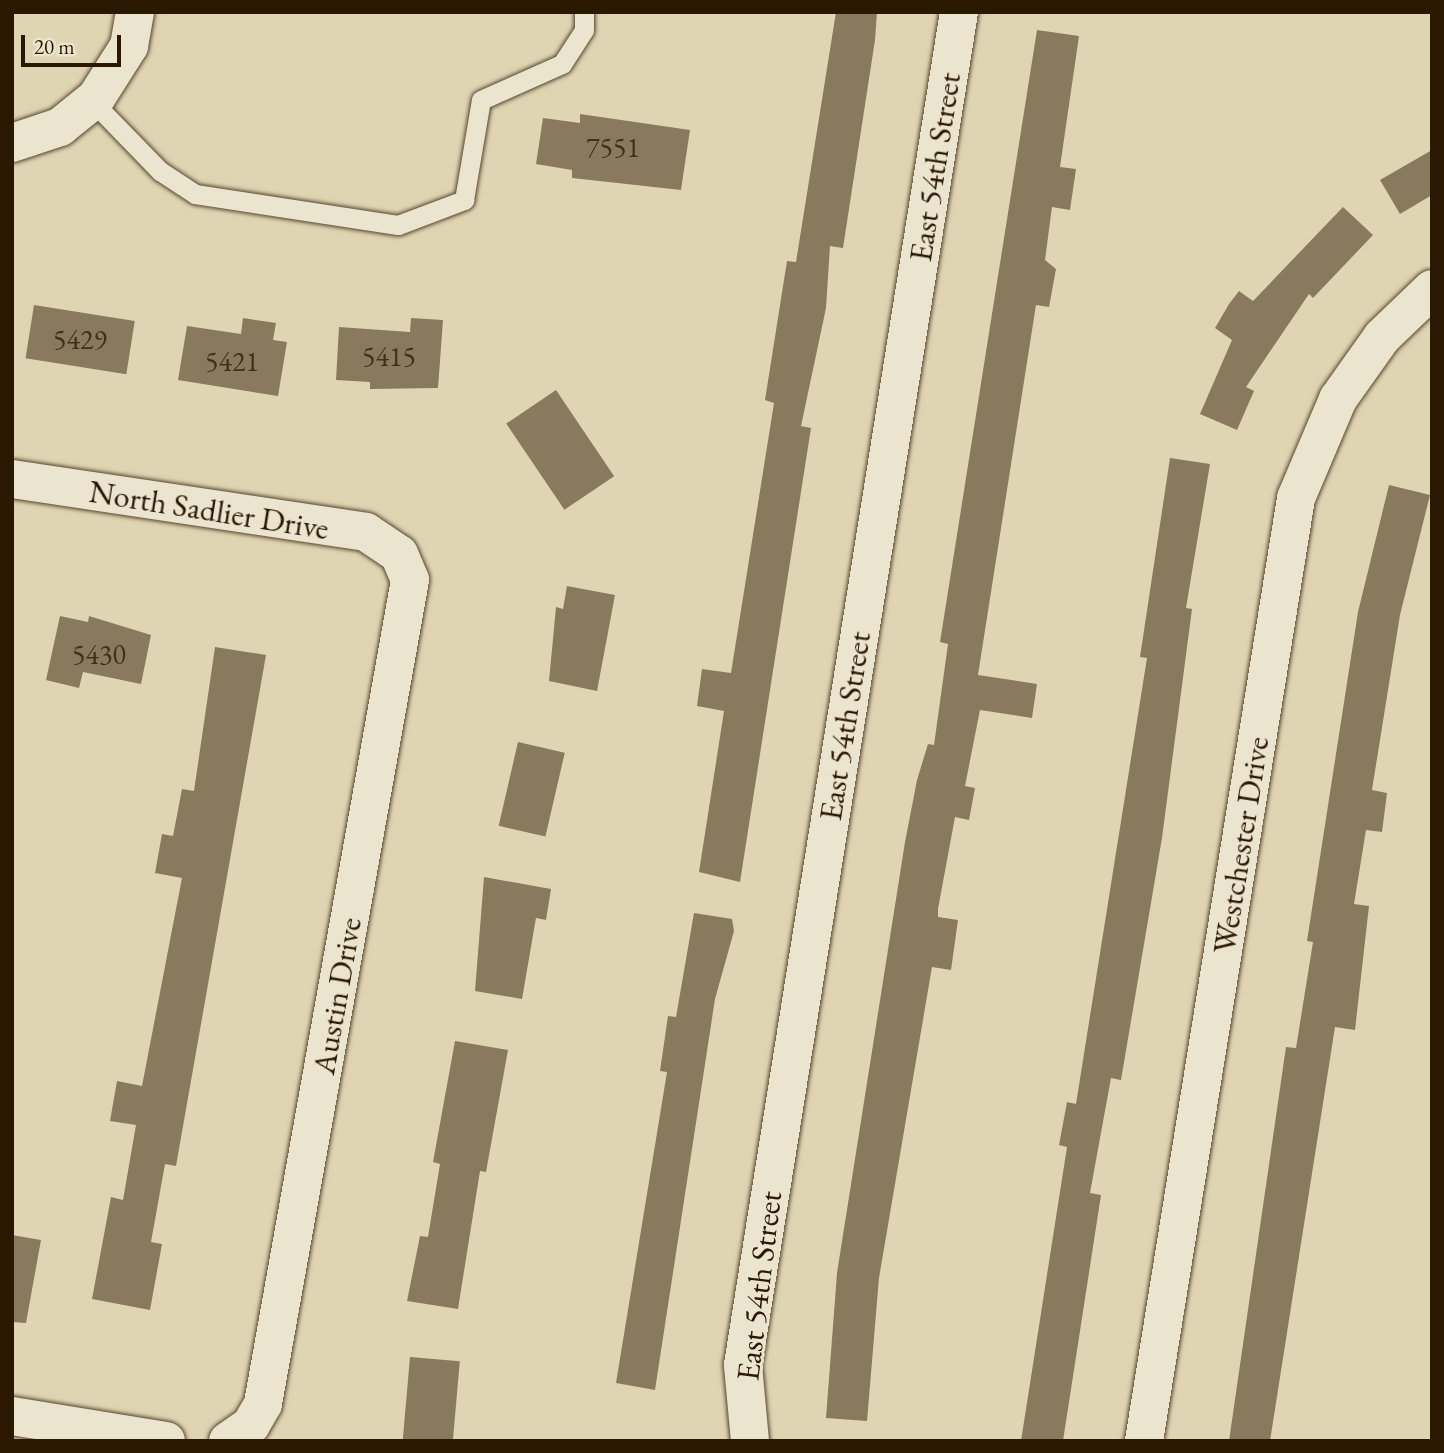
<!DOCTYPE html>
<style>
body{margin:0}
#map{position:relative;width:1444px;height:1453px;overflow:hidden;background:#e0d5b3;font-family:"EB Garamond",serif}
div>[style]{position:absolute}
.building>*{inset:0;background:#897a5e;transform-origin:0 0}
.roads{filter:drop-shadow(0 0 2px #58472e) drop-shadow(0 0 2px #58472e)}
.service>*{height:19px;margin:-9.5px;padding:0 9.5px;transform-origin:9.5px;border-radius:9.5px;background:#ebe4ce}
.minor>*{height:38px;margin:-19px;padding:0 19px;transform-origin:19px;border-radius:19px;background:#ebe4ce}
.tertiary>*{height:38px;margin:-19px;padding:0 19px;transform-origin:19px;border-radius:19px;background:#ebe4ce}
span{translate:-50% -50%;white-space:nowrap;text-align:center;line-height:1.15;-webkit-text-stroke:6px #ebe4ce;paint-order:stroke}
.number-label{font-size:28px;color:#423019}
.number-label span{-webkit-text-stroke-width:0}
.street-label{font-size:32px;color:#2a1802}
.frame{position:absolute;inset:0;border:14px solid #2a1802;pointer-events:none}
.scale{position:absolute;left:21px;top:35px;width:100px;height:32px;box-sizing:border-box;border:4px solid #2a1802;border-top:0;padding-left:9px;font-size:21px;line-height:24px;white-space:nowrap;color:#2a1802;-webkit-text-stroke:5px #ebe4ce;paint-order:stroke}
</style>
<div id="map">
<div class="building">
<div style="clip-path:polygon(836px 12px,877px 12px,875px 40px,843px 248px,830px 246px,826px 308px,801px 426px,811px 428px,740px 882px,699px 872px,724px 711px,697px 706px,702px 669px,731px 673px,774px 403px,765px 400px,787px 261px,796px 262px)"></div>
<div style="clip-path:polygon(1037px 30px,1079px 36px,1060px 167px,1076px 169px,1070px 210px,1052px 207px,1045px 260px,1056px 269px,1049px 307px,1036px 305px,978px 675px,1037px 684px,1032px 718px,980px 710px,965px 786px,975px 788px,969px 820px,955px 817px,938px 909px,938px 917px,958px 920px,951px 970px,932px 967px,879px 1278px,867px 1421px,826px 1418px,837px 1273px,905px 842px,917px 780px,928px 744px,934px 745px,948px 644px,940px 642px)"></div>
<div style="clip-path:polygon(580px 114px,690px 130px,681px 190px,572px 178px,572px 170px,536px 164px,543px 118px,580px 123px)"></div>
<div style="clip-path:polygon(1432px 150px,1432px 195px,1400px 214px,1380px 180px)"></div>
<div style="clip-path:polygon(1343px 207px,1373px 235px,1313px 298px,1309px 294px,1246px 387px,1254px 391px,1237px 430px,1200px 414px,1232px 340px,1215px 328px,1229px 304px,1239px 291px,1253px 301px)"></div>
<div style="left:34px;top:305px;width:102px;height:54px;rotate:9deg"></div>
<div style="clip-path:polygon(243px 318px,276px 323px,273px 340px,287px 342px,278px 396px,178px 380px,187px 326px,241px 334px)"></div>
<div style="clip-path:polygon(411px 318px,443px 320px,438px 388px,370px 389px,370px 382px,336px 380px,339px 327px,410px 332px)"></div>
<div style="left:556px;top:390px;width:104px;height:60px;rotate:56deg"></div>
<div style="clip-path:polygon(1170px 458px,1210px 464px,1186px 608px,1192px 609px,1162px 838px,1121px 1080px,1111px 1078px,1090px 1193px,1101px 1195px,1063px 1441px,1021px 1441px,1067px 1147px,1059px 1145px,1067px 1102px,1076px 1104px,1147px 658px,1140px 657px)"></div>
<div style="clip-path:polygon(1389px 485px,1430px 495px,1400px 615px,1372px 790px,1387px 793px,1382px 832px,1366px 830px,1354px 904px,1369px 906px,1355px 1030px,1335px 1027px,1270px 1441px,1229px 1441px,1286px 1047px,1296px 1048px,1313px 942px,1307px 941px,1358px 612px)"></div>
<div style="clip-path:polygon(567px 586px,615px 595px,597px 691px,549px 681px,556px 607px,563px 609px)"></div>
<div style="clip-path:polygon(60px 616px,88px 622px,89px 616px,151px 635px,141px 684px,83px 672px,79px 688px,46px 680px)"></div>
<div style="clip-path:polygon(215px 647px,266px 655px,176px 1166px,165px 1164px,151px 1242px,162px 1244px,150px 1310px,92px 1299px,111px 1197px,123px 1200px,136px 1125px,110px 1121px,117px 1081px,142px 1086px,182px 878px,155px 873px,162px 834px,173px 836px,182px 789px,194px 791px)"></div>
<div style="left:518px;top:742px;width:48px;height:86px;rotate:13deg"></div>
<div style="clip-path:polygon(484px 877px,551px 889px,546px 920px,536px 918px,522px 999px,475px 991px)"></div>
<div style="clip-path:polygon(694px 913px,732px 919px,734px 931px,715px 999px,655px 1390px,616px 1383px,667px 1072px,660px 1071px,668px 1016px,676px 1017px)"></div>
<div style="clip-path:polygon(455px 1041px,508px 1050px,486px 1172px,480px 1171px,458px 1309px,407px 1301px,420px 1236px,428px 1237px,440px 1164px,433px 1162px)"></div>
<div style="clip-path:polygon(12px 1235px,41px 1240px,26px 1323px,12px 1322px)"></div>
<div style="left:410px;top:1357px;width:50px;height:84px;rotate:5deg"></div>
</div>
<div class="roads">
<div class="service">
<div style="left:92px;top:101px;width:98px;rotate:45.8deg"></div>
<div style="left:160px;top:171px;width:42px;rotate:33.3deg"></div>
<div style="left:195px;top:194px;width:205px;rotate:8.7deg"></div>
<div style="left:398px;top:225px;width:71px;rotate:-20.7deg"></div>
<div style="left:464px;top:200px;width:101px;rotate:-80.4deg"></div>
<div style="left:481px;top:100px;width:89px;rotate:-24deg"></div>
<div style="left:562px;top:64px;width:40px;rotate:-57.1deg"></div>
<div style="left:584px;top:30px;width:18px;rotate:-90deg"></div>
</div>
<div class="minor">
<div style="left:12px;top:479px;width:358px;rotate:8.5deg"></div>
<div style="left:366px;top:532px;width:40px;rotate:34deg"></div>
<div style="left:399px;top:554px;width:28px;rotate:67deg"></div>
<div style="left:410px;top:580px;width:837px;rotate:100.12deg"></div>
<div style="left:263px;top:1404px;width:24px;rotate:120deg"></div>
<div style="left:251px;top:1425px;width:28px;rotate:145deg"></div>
<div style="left:12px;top:1416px;width:156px;rotate:9.2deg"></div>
<div style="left:750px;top:1441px;width:76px;rotate:-95.3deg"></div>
<div style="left:743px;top:1365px;width:1370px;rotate:-80.93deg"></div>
<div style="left:1144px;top:1441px;width:955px;rotate:-80.84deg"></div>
<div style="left:1296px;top:498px;width:108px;rotate:-67deg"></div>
<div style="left:1338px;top:399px;width:76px;rotate:-54.6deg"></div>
<div style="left:1382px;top:337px;width:69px;rotate:-43.8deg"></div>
</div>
<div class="tertiary">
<div style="left:12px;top:143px;width:51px;rotate:-18.4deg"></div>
<div style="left:60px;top:127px;width:46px;rotate:-38.9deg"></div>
<div style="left:96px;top:98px;width:62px;rotate:-57.6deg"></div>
<div style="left:129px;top:46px;width:35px;rotate:-80deg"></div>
</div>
</div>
<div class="number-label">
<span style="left:613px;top:147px">7551</span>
<span style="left:80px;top:339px">5429</span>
<span style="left:389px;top:356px">5415</span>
<span style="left:232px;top:361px">5421</span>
<span style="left:99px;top:654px">5430</span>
</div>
<div class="street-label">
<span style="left:935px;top:167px;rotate:-81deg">East 54th Street</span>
<span style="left:209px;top:510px;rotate:9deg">North Sadlier Drive</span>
<span style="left:845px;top:726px;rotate:-81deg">East 54th Street</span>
<span style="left:1241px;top:845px;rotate:-81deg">Westchester Drive</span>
<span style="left:337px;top:996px;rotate:-80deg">Austin Drive</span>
<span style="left:759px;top:1286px;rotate:-83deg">East 54th Street</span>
</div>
<div class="frame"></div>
<div class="scale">20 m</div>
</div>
